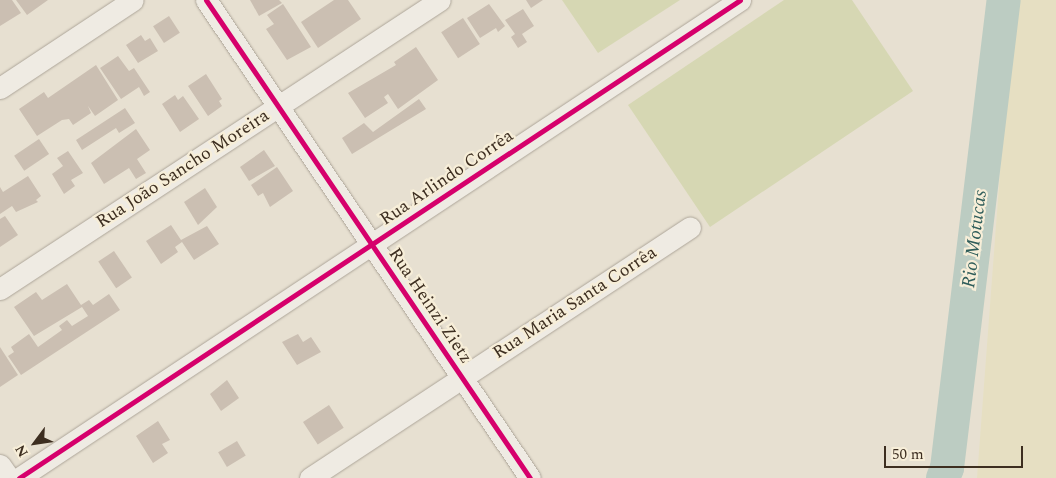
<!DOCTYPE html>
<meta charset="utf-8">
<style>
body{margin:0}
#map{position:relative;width:1056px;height:478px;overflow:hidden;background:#e7e0d1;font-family:Spectral,serif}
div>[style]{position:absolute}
.farmland>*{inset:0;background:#e6dfc2}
.green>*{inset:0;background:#d6d7b3}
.stream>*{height:5.5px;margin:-2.75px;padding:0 2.75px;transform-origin:2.75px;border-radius:2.75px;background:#bcccc2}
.river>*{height:34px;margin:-17px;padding:0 17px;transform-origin:17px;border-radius:17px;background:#bcccc2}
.building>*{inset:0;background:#cbbfb2;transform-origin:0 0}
.roads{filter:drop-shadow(0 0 1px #ada599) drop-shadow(0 0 1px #ada599)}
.street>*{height:21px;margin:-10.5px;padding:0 10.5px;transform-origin:10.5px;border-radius:10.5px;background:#efebe3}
.cycleway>*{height:5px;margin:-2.5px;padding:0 2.5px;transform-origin:2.5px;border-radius:2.5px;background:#d6006c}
span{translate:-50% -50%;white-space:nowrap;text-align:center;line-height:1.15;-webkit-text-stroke:4.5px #f7eed8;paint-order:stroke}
.street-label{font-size:18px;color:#3d2e20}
.water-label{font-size:19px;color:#2f5d5a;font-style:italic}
.north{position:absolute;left:10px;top:418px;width:50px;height:50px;-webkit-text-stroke:4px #f7eed8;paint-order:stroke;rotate:239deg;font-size:14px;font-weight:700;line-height:20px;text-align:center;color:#3d2e20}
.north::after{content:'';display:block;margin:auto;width:18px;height:22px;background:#3d2e20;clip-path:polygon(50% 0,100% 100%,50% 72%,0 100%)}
.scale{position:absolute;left:884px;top:446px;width:139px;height:22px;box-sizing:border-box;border:2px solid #3d2e20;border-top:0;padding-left:6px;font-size:15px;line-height:18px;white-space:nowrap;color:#3d2e20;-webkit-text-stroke:4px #f7eed8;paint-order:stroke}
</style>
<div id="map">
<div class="farmland">
<div style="clip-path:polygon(1013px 0,1056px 0,1056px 478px,977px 478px)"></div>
</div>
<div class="green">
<div style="clip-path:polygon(562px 0,680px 0,598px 53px)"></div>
<div style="clip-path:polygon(784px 0,852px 0,913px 91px,710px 227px,628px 105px)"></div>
</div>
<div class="stream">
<div style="left:946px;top:478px;width:10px;rotate:-84deg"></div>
</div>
<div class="river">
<div style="left:943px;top:478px;width:11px;rotate:-68deg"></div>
<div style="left:947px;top:468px;width:471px;rotate:-83.1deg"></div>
</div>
<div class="building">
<div style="clip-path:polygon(0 0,12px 0,21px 13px,0 26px)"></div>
<div style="clip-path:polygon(16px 0,48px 0,27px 15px)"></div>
<div style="clip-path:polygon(250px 0,279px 0,282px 3px,259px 16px)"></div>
<div style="clip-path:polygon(334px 0,348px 0,361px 19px,318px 48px,301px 22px)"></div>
<div style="clip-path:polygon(526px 0,543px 0,531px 8px)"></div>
<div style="clip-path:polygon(283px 4px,311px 47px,287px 60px,266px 29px,274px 24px,267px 15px)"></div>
<div style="clip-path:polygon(489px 4px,505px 26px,498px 32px,496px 28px,480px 38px,467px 18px)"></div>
<div style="clip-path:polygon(523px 9px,534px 26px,522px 34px,527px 42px,518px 48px,511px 37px,515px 34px,505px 20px)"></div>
<div style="left:169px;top:16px;width:20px;height:19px;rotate:57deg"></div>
<div style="left:463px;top:18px;width:31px;height:26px;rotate:57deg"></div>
<div style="clip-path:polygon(141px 35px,145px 41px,150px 38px,158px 51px,138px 63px,126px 45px)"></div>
<div style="clip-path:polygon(416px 47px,438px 80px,398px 109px,388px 94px,384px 97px,388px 103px,365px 118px,348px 93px,396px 65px,394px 62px)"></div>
<div style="clip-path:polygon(118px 56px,129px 71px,134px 68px,150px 92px,144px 96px,139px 87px,121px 99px,100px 68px)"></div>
<div style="clip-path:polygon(96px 65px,118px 100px,95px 116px,88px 106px,91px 113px,73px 125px,69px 119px,62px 120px,37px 136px,19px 109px,44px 92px,48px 98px)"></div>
<div style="clip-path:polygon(206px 74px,222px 99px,219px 101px,222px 106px,208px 116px,188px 86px)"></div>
<div style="clip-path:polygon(175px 95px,178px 100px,183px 96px,199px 119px,180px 132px,162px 104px)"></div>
<div style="clip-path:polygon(419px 99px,426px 109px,352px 154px,342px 138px,364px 123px,373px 132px)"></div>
<div style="clip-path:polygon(125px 108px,135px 123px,119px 133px,116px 128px,82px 150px,76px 140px)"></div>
<div style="clip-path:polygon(136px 129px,150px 150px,137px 159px,146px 173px,136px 179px,129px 168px,104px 184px,91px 163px)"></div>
<div style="left:39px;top:139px;width:18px;height:30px;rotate:56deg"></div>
<div style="clip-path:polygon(264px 150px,275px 166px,249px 181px,240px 167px)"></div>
<div style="clip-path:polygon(68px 151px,83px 173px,71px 180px,75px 186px,64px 194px,52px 174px,63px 166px,57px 158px)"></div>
<div style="clip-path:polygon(277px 167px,293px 191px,270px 207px,263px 193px,258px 196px,251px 185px)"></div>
<div style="clip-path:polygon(28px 176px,41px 196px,36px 200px,38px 202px,16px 212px,12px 206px,0 214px,0 187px,3px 192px)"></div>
<div style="clip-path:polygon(205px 188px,217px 207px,198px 225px,184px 202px)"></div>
<div style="clip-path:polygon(5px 216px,18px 235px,0 247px,0 219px)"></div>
<div style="clip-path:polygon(171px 225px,181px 240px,207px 226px,219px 244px,194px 260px,182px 242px,175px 247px,178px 252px,161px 264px,146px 241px)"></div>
<div style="left:114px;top:251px;width:32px;height:19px;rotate:56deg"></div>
<div style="clip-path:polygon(67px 284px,81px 305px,89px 300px,93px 305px,109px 294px,120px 310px,21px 375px,8px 356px,14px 352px,11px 347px,29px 334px,38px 347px,62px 330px,59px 326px,67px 320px,72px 326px,88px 316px,82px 307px,34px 336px,14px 307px,36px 292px,42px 300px)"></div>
<div style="clip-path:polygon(298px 334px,303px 342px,311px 337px,321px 352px,297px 365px,282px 342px)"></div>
<div style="clip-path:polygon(0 347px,18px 375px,0 387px)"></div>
<div style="clip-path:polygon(227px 380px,239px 398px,221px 411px,210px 394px)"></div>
<div style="left:329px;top:405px;width:27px;height:31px;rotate:57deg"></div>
<div style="clip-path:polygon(158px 421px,170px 440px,162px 444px,168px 453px,153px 463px,136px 436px)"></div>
<div style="left:237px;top:441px;width:17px;height:22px;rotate:59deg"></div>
</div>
<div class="roads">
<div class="street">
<div style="left:206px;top:0;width:577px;rotate:55.87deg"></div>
<div style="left:0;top:88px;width:159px;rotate:-33.5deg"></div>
<div style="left:0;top:289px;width:526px;rotate:-33.3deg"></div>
<div style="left:0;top:465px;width:16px;rotate:55deg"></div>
<div style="left:19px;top:478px;width:865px;rotate:-33.54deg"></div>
<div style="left:310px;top:478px;width:455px;rotate:-33.4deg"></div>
</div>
</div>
<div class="cycleway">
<div style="left:206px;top:0;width:577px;rotate:55.87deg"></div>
<div style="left:19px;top:478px;width:865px;rotate:-33.54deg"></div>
</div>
<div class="street-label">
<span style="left:183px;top:169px;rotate:-33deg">Rua João Sancho Moreira</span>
<span style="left:447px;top:178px;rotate:-34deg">Rua Arlindo Corrêa</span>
<span style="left:575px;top:303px;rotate:-33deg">Rua Maria Santa Corrêa</span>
<span style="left:430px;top:306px;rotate:56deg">Rua Heinzi Zietz</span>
</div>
<div class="water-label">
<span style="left:975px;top:239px;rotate:-83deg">Rio Motucas</span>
</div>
<div class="north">N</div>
<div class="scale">50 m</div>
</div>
